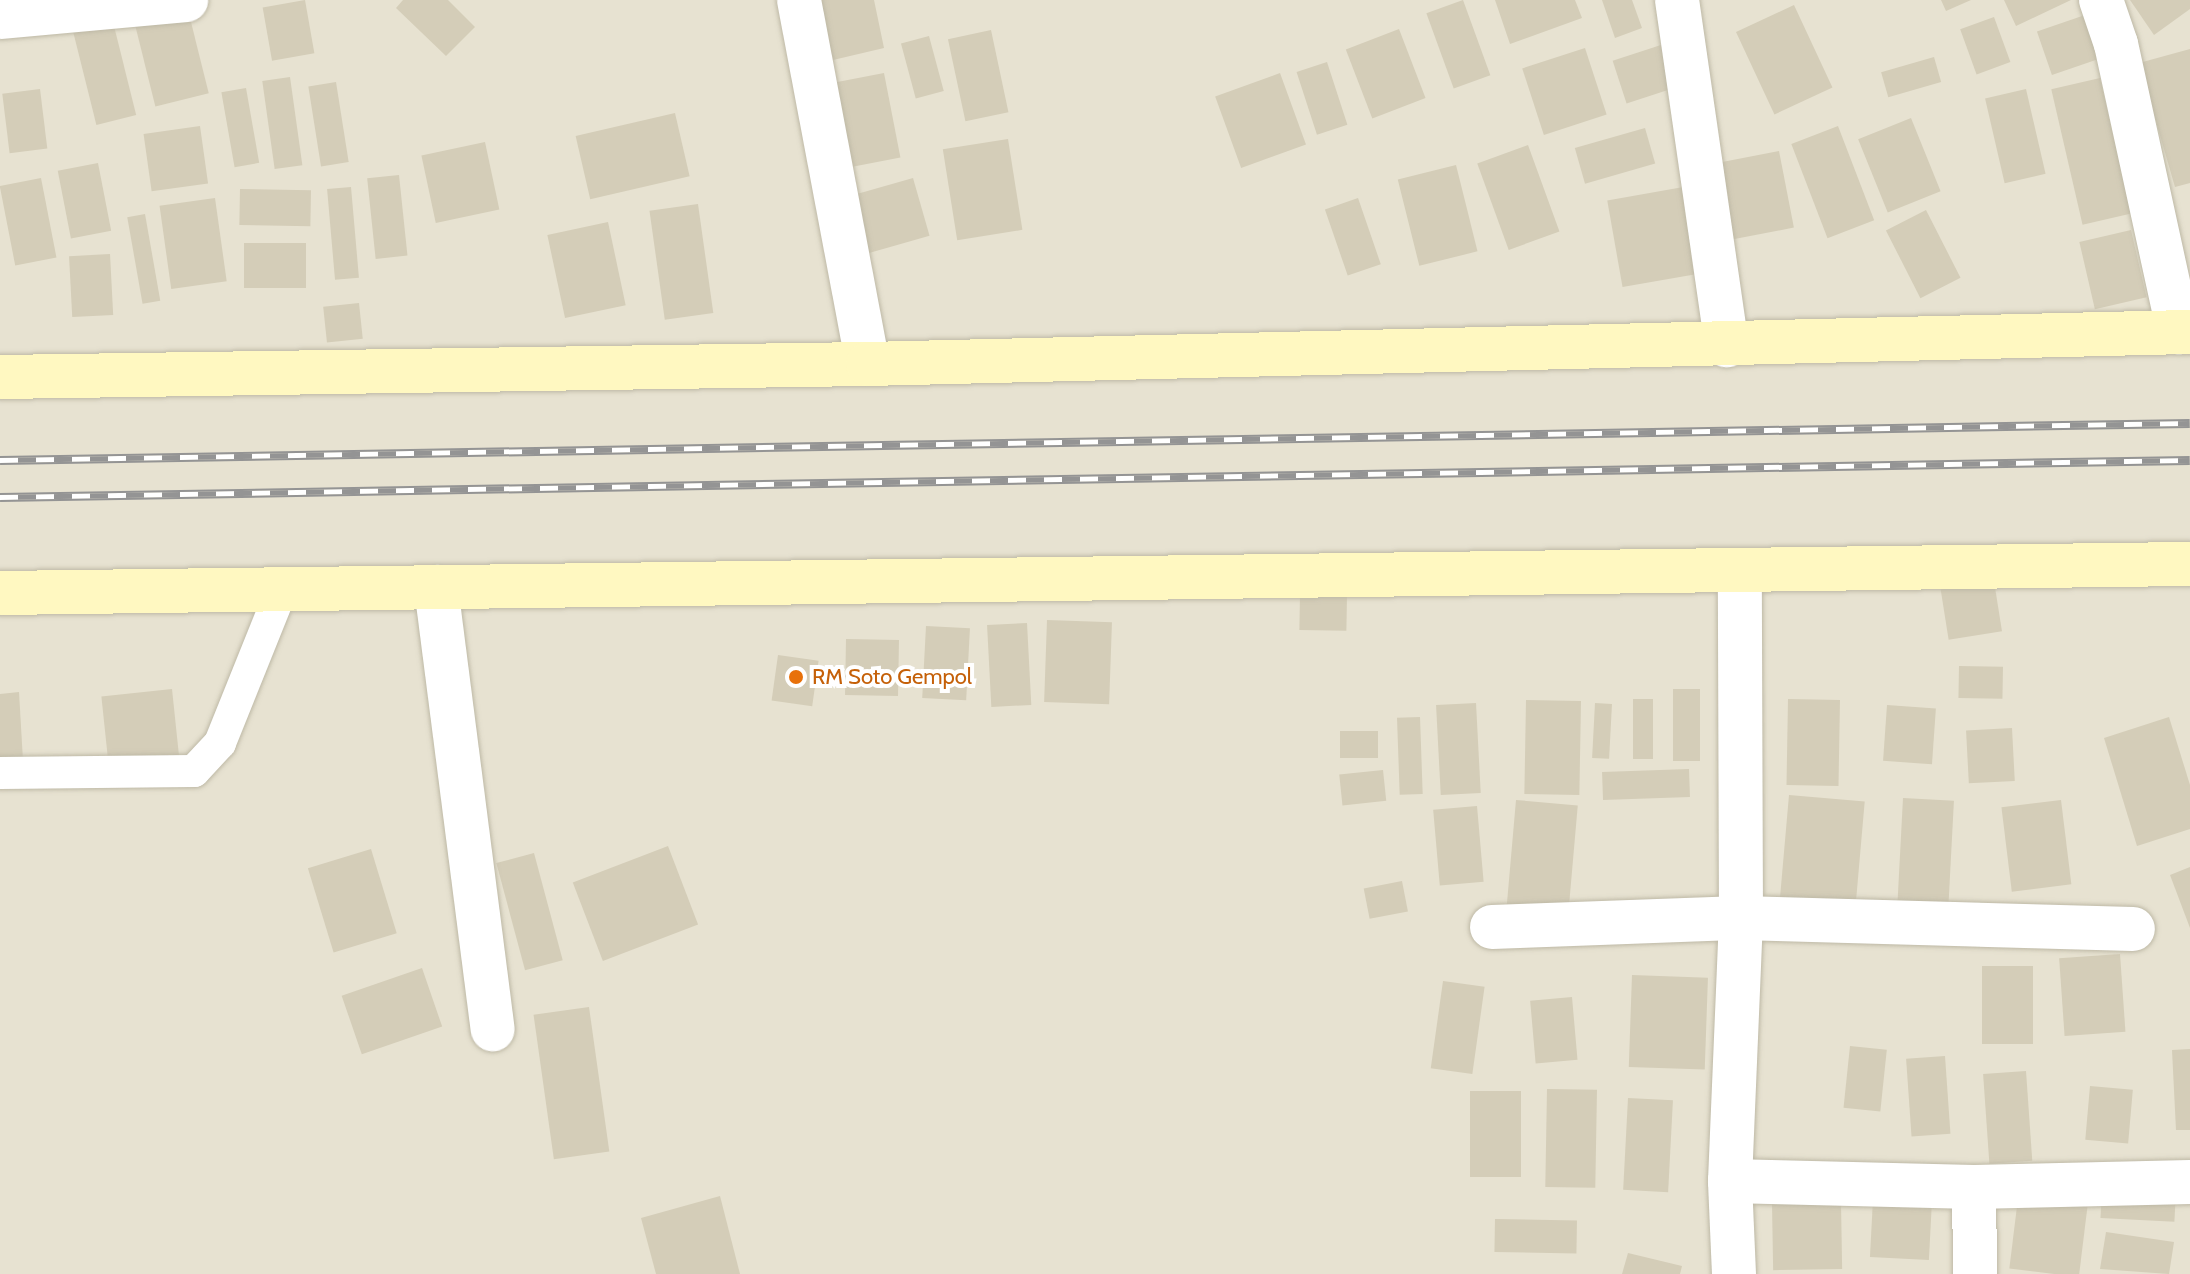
<!DOCTYPE html>
<style>
body{margin:0}
#map{position:relative;width:2190px;height:1274px;overflow:hidden;background:#f2f0e3;font-family:Cabin,sans-serif}
div>[style]{position:absolute}
.residential>*{inset:0;background:#e7e2d1;transform-origin:0 0}
.building>*{inset:0;background:#d4cdb8;transform-origin:0 0}
.roads{filter:drop-shadow(0 0 2px #beb9a6) drop-shadow(0 0 2px #beb9a6)}
.lane>*{height:32px;margin:-16px;padding:0 16px;transform-origin:16px;border-radius:16px;background:#fff}
.street>*{height:44px;margin:-22px;padding:0 22px;transform-origin:22px;border-radius:22px;background:#fff}
.secondary>*{height:44px;margin:-22px;padding:0 22px;transform-origin:22px;border-radius:22px;background:#fff8c1}
.rail>*{height:9px;margin-top:-4.5px;transform-origin:0;background:repeating-linear-gradient(90deg,#fff 0 18px,#949494 0 36px);box-sizing:border-box;border-block:2px solid #949494}
.dots>*{width:22px;height:22px;translate:-50% -50%;box-sizing:border-box;border:4px solid #fff;border-radius:50%}
span{translate:-50% -50%;white-space:nowrap;text-align:center;line-height:1.15;-webkit-text-stroke:8px #fff;paint-order:stroke}
.food-label{font-size:22px;color:#c56008}
.left{translate:0 -50%;text-align:left}
</style>
<div id="map">
<div class="residential">
<div style="left:0;top:0;width:2190px;height:1274px"></div>
</div>
<div class="building">
<div style="left:305px;top:0;width:54px;height:43px;rotate:80deg"></div>
<div style="clip-path:polygon(403px 0,448px 0,475px 27px,446px 56px,396px 8px)"></div>
<div style="clip-path:polygon(802px 0,874px 0,884px 48px,816px 64px)"></div>
<div style="left:1463px;top:0;width:80px;height:39px;rotate:70deg"></div>
<div style="clip-path:polygon(1495px 0,1575px 0,1582px 18px,1510px 44px)"></div>
<div style="clip-path:polygon(1602px 0,1632px 0,1642px 28px,1615px 38px)"></div>
<div style="clip-path:polygon(1941px 0,1971px 0,1946px 11px)"></div>
<div style="clip-path:polygon(2004px 0,2071px 0,2016px 26px)"></div>
<div style="clip-path:polygon(2130px 0,2190px 0,2190px 9px,2154px 35px)"></div>
<div style="left:186px;top:2px;width:94px;height:55px;rotate:76deg"></div>
<div style="left:1794px;top:5px;width:91px;height:64px;rotate:65deg"></div>
<div style="left:2088px;top:14px;width:46px;height:54px;rotate:71deg"></div>
<div style="left:1994px;top:17px;width:48px;height:36px;rotate:70deg"></div>
<div style="left:112px;top:18px;width:100px;height:41px;rotate:76deg"></div>
<div style="left:1399px;top:29px;width:74px;height:57px;rotate:69deg"></div>
<div style="left:991px;top:30px;width:84px;height:44px;rotate:78deg"></div>
<div style="left:929px;top:36px;width:57px;height:29px;rotate:75deg"></div>
<div style="left:1664px;top:44px;width:45px;height:54px;rotate:72deg"></div>
<div style="left:1585px;top:48px;width:70px;height:66px;rotate:72deg"></div>
<div style="clip-path:polygon(2190px 49px,2190px 183px,2175px 187px,2139px 63px)"></div>
<div style="left:1934px;top:57px;width:26px;height:55px;rotate:74deg"></div>
<div style="left:1327px;top:62px;width:66px;height:32px;rotate:72deg"></div>
<div style="left:884px;top:73px;width:86px;height:58px;rotate:79deg"></div>
<div style="left:1280px;top:73px;width:76px;height:69px;rotate:70deg"></div>
<div style="left:290px;top:77px;width:89px;height:28px;rotate:82deg"></div>
<div style="left:2100px;top:78px;width:139px;height:50px;rotate:77deg"></div>
<div style="left:336px;top:82px;width:81px;height:28px;rotate:81deg"></div>
<div style="left:246px;top:88px;width:76px;height:25px;rotate:80deg"></div>
<div style="left:40px;top:89px;width:60px;height:38px;rotate:83deg"></div>
<div style="left:2026px;top:89px;width:87px;height:42px;rotate:77deg"></div>
<div style="left:675px;top:113px;width:65px;height:102px;rotate:77deg"></div>
<div style="left:1911px;top:118px;width:79px;height:57px;rotate:68deg"></div>
<div style="left:200px;top:126px;width:58px;height:57px;rotate:82deg"></div>
<div style="left:1838px;top:126px;width:101px;height:50px;rotate:69deg"></div>
<div style="left:1645px;top:128px;width:37px;height:73px;rotate:74deg"></div>
<div style="left:1008px;top:139px;width:92px;height:66px;rotate:81deg"></div>
<div style="left:485px;top:142px;width:69px;height:65px;rotate:78deg"></div>
<div style="left:1528px;top:145px;width:92px;height:54px;rotate:70deg"></div>
<div style="left:1779px;top:151px;width:78px;height:71px;rotate:79deg"></div>
<div style="left:98px;top:163px;width:69px;height:41px;rotate:79deg"></div>
<div style="left:1456px;top:165px;width:89px;height:60px;rotate:76deg"></div>
<div style="left:399px;top:175px;width:81px;height:32px;rotate:84deg"></div>
<div style="left:41px;top:178px;width:81px;height:42px;rotate:79deg"></div>
<div style="left:913px;top:178px;width:60px;height:72px;rotate:74deg"></div>
<div style="left:1689px;top:186px;width:88px;height:83px;rotate:80deg"></div>
<div style="left:351px;top:187px;width:91px;height:24px;rotate:85deg"></div>
<div style="left:240px;top:189px;width:71px;height:36px;rotate:1deg"></div>
<div style="left:215px;top:198px;width:84px;height:56px;rotate:82deg"></div>
<div style="left:1358px;top:198px;width:70px;height:35px;rotate:71deg"></div>
<div style="left:698px;top:204px;width:110px;height:49px;rotate:82deg"></div>
<div style="left:1926px;top:210px;width:76px;height:45px;rotate:63deg"></div>
<div style="left:145px;top:214px;width:88px;height:18px;rotate:80deg"></div>
<div style="left:608px;top:222px;width:85px;height:62px;rotate:78deg"></div>
<div style="left:2131px;top:230px;width:69px;height:53px;rotate:77deg"></div>
<div style="left:244px;top:243px;width:62px;height:45px"></div>
<div style="left:110px;top:254px;width:61px;height:41px;rotate:87deg"></div>
<div style="left:359px;top:303px;width:36px;height:36px;rotate:84deg"></div>
<div style="left:1994px;top:581px;width:51px;height:54px;rotate:81deg"></div>
<div style="left:1300px;top:595px;width:47px;height:35px;rotate:1deg"></div>
<div style="left:1047px;top:620px;width:65px;height:82px;rotate:2deg"></div>
<div style="left:1027px;top:623px;width:82px;height:40px;rotate:87deg"></div>
<div style="left:926px;top:626px;width:44px;height:72px;rotate:3deg"></div>
<div style="left:846px;top:639px;width:53px;height:56px;rotate:1deg"></div>
<div style="left:778px;top:655px;width:41px;height:46px;rotate:8deg"></div>
<div style="left:1959px;top:666px;width:44px;height:32px;rotate:1deg"></div>
<div style="left:172px;top:689px;width:66px;height:71px;rotate:84deg"></div>
<div style="left:1673px;top:689px;width:27px;height:72px"></div>
<div style="clip-path:polygon(19px 692px,23px 761px,0 762px,0 694px)"></div>
<div style="left:1633px;top:699px;width:20px;height:60px"></div>
<div style="left:1788px;top:699px;width:52px;height:86px;rotate:1deg"></div>
<div style="left:1526px;top:700px;width:55px;height:94px;rotate:1deg"></div>
<div style="left:1476px;top:703px;width:90px;height:40px;rotate:87deg"></div>
<div style="left:1595px;top:703px;width:17px;height:55px;rotate:3deg"></div>
<div style="left:1887px;top:705px;width:49px;height:56px;rotate:4deg"></div>
<div style="left:1420px;top:717px;width:77px;height:23px;rotate:88deg"></div>
<div style="clip-path:polygon(2169px 717px,2190px 785px,2190px 829px,2137px 846px,2104px 738px)"></div>
<div style="left:2012px;top:728px;width:53px;height:46px;rotate:87deg"></div>
<div style="left:1378px;top:731px;width:27px;height:38px;rotate:90deg"></div>
<div style="left:1689px;top:769px;width:28px;height:87px;rotate:88deg"></div>
<div style="left:1383px;top:770px;width:31px;height:44px;rotate:84deg"></div>
<div style="left:1789px;top:795px;width:76px;height:113px;rotate:5deg"></div>
<div style="left:1903px;top:798px;width:51px;height:109px;rotate:3deg"></div>
<div style="left:1516px;top:800px;width:62px;height:114px;rotate:5deg"></div>
<div style="left:2061px;top:800px;width:85px;height:60px;rotate:83deg"></div>
<div style="left:1477px;top:806px;width:76px;height:44px;rotate:85deg"></div>
<div style="left:668px;top:846px;width:84px;height:102px;rotate:69deg"></div>
<div style="left:371px;top:849px;width:88px;height:66px;rotate:73deg"></div>
<div style="left:534px;top:853px;width:111px;height:39px;rotate:75deg"></div>
<div style="clip-path:polygon(2190px 867px,2190px 928px,2170px 875px)"></div>
<div style="left:1402px;top:881px;width:31px;height:39px;rotate:79deg"></div>
<div style="left:2120px;top:954px;width:78px;height:61px;rotate:86deg"></div>
<div style="left:2033px;top:966px;width:78px;height:51px;rotate:90deg"></div>
<div style="left:422px;top:968px;width:62px;height:85px;rotate:71deg"></div>
<div style="left:1632px;top:975px;width:76px;height:92px;rotate:2deg"></div>
<div style="left:1443px;top:981px;width:42px;height:88px;rotate:8deg"></div>
<div style="left:1572px;top:997px;width:63px;height:42px;rotate:85deg"></div>
<div style="left:589px;top:1007px;width:146px;height:56px;rotate:82deg"></div>
<div style="left:1850px;top:1046px;width:37px;height:62px;rotate:6deg"></div>
<div style="clip-path:polygon(2190px 1049px,2190px 1130px,2176px 1130px,2172px 1050px)"></div>
<div style="left:1945px;top:1056px;width:78px;height:39px;rotate:86deg"></div>
<div style="left:2026px;top:1071px;width:90px;height:43px;rotate:86deg"></div>
<div style="left:2090px;top:1086px;width:43px;height:54px;rotate:5deg"></div>
<div style="left:1547px;top:1089px;width:50px;height:98px;rotate:1deg"></div>
<div style="left:1470px;top:1091px;width:51px;height:86px"></div>
<div style="left:1628px;top:1098px;width:45px;height:92px;rotate:3deg"></div>
<div style="left:2102px;top:1189px;width:74px;height:29px;rotate:3deg"></div>
<div style="clip-path:polygon(720px 1196px,740px 1274px,656px 1274px,641px 1218px)"></div>
<div style="left:2018px;top:1198px;width:70px;height:71px;rotate:7deg"></div>
<div style="left:1873px;top:1199px;width:59px;height:58px;rotate:3deg"></div>
<div style="left:1841px;top:1203px;width:66px;height:69px;rotate:89deg"></div>
<div style="left:1495px;top:1219px;width:82px;height:33px;rotate:1deg"></div>
<div style="clip-path:polygon(2106px 1232px,2174px 1242px,2169px 1274px,2100px 1269px)"></div>
<div style="clip-path:polygon(1628px 1253px,1682px 1266px,1680px 1274px,1622px 1274px)"></div>
</div>
<div class="roads">
<div class="lane">
<div style="left:0;top:773px;width:194px;rotate:-0.6deg"></div>
<div style="left:194px;top:771px;width:38px;rotate:-47deg"></div>
<div style="left:220px;top:743px;width:166px;rotate:-68.1deg"></div>
</div>
<div class="street">
<div style="left:799px;top:0;width:370px;rotate:79.3deg"></div>
<div style="left:1677px;top:0;width:349px;rotate:81.8deg"></div>
<div style="left:2101px;top:0;width:46px;rotate:71.2deg"></div>
<div style="left:2116px;top:44px;width:295px;rotate:77.7deg"></div>
<div style="left:0;top:17px;width:187px;rotate:-5.2deg"></div>
<div style="left:436px;top:587px;width:446px;rotate:82.7deg"></div>
<div style="left:1492px;top:927px;width:249px;rotate:-2.1deg"></div>
<div style="left:1741px;top:918px;width:392px;rotate:1.6deg"></div>
<div style="left:1730px;top:1181px;width:244px;rotate:1.4deg"></div>
<div style="left:1974px;top:1187px;width:216px;rotate:-1.3deg"></div>
<div style="left:1974px;top:1187px;width:87px;rotate:89.3deg"></div>
<div style="left:1734px;top:1274px;width:93px;rotate:-92.5deg"></div>
<div style="left:1730px;top:1181px;width:263px;rotate:-87.6deg"></div>
<div style="left:1741px;top:918px;width:348px;rotate:-90.2deg"></div>
</div>
<div class="secondary">
<div style="left:0;top:377px;width:868px;rotate:-0.86deg"></div>
<div style="left:868px;top:364px;width:1322px;rotate:-1.39deg"></div>
<div style="left:0;top:593px;width:2190px;rotate:-0.76deg"></div>
</div>
</div>
<div class="rail">
<div style="left:0;top:460px;width:2190px;rotate:-0.97deg"></div>
<div style="left:0;top:497px;width:2190px;rotate:-0.97deg"></div>
</div>
<div class="dots">
<div style="left:796px;top:677px;background:#e8710a"></div>
</div>
<div class="food-label">
<span class="left" style="left:812px;top:677px">RM Soto Gempol</span>
</div>
</div>
